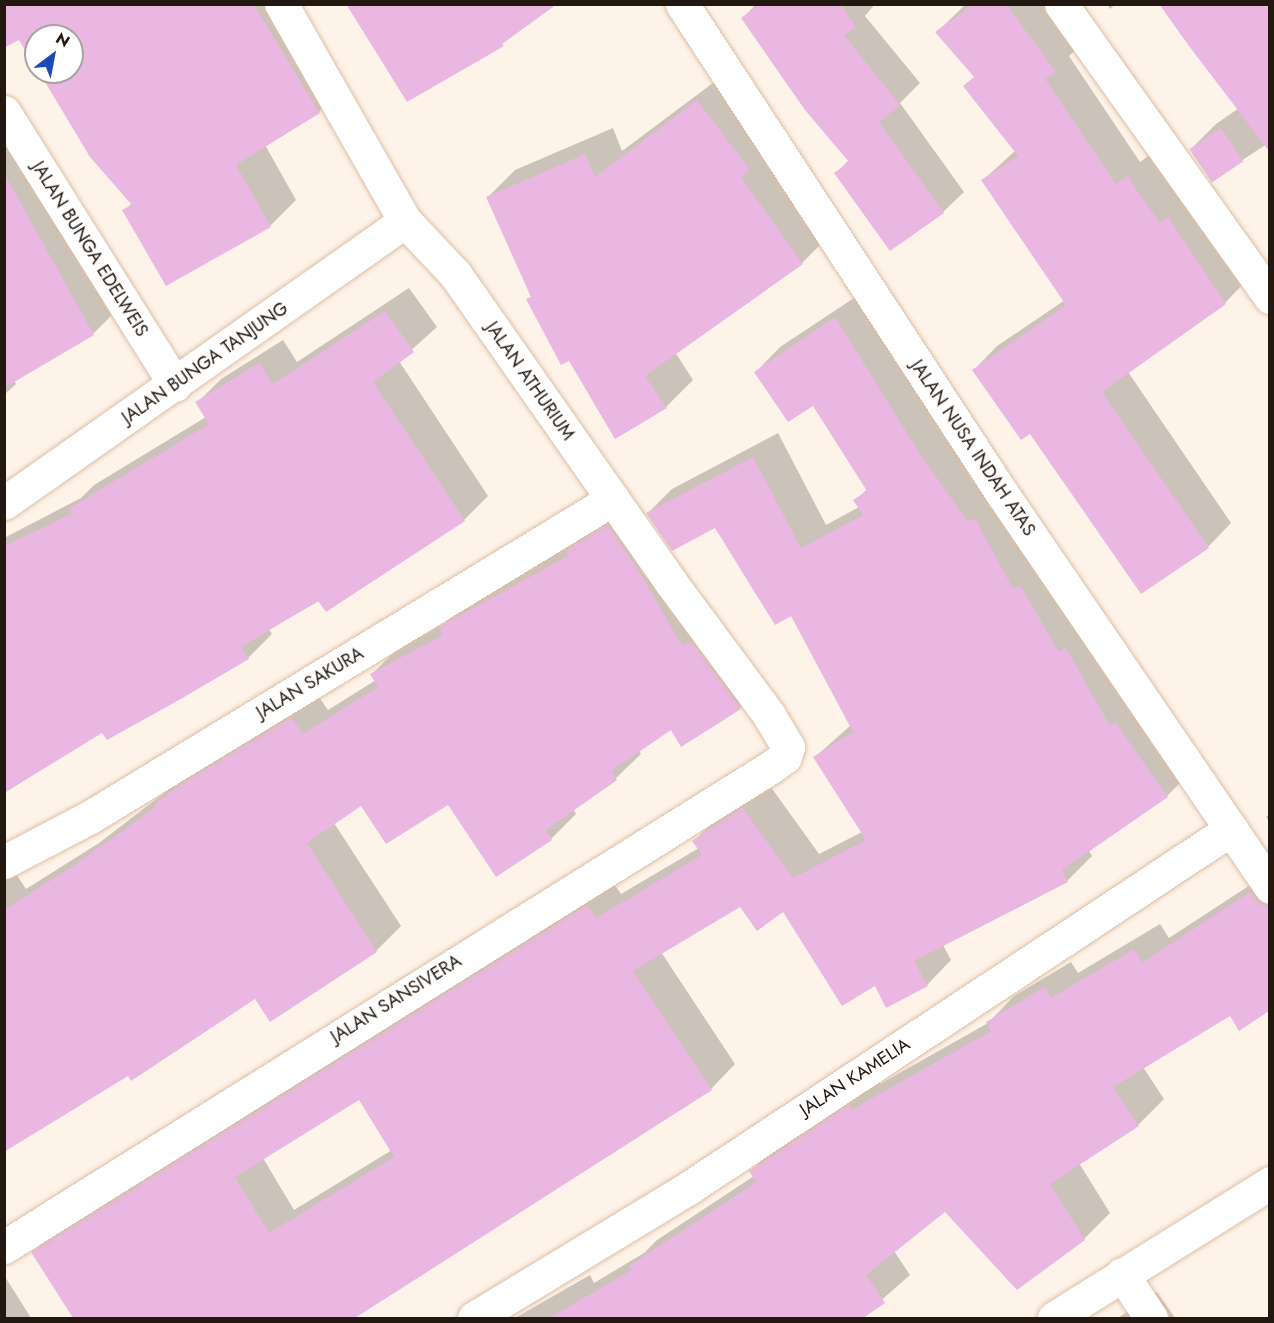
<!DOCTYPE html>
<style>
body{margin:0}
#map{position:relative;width:1274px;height:1323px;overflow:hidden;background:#fef3e8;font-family:Jost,sans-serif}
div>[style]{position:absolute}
.shadow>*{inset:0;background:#0003}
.building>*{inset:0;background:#e9b7e1;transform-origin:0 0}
.roads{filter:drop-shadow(0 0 2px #dbc0a7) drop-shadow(0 0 2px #dbc0a7)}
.street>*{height:33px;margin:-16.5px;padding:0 16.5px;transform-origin:16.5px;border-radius:16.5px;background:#fff}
span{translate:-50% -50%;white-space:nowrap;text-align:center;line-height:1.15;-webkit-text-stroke:4.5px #fff;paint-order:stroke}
.street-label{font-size:18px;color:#22180f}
.frame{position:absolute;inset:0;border:6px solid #22180f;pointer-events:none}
.north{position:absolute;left:24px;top:24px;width:60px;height:60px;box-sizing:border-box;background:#fff;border:2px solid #a7a39f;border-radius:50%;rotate:32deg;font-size:16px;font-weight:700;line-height:24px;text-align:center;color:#22180f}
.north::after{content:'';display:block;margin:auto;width:21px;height:27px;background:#1c4bb9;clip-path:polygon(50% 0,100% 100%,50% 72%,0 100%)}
</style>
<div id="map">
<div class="shadow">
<div style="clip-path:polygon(4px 4px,294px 4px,345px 86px,319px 112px,265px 145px,296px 200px,270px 226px,124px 211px,132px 203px,40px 72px,72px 72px,72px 36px,36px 36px,36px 65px)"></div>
<div style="clip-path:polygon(756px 4px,875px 4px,865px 16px,920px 83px,900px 103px,964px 192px,943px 212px,836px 173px,849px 160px,743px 18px)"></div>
<div style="clip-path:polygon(966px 4px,1048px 4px,1079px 47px,1069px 56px,1140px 162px,1151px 154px,1248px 279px,1225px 303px,1128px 372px,1231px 523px,1208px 547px,974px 370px,997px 346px,1065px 300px,983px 180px,1016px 150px,975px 76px,937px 32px)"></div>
<div style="clip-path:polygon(1107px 4px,1116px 4px,1110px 9px)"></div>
<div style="clip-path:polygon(1162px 4px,1270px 4px,1270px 142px,1212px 180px,1191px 149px,1216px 124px,1239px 108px)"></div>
<div style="clip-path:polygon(725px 74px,830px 235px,802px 263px,675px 352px,693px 380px,666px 407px,569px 359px,528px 300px,532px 296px,488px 197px,515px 170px,613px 128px,622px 151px)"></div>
<div style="clip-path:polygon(4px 132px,120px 307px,93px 334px,14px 380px,16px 384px,4px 395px)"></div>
<div style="clip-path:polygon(409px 288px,437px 327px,399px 361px,488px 496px,464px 520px,269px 629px,272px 634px,248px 658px,103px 731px,4px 793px,4px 538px,81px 498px,94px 485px,206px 417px,197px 403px,221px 379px,283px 340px,297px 362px)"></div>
<div style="clip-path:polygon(evenodd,860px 294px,1191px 772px,1167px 796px,1089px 851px,1092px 856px,1067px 881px,943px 945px,951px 960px,927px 985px,876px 984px,783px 910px,740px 905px,661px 952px,735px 1064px,711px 1089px,353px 1318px,347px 1308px,328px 1318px,75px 1318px,33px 1252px,58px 1228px,612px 881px,621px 894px,699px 848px,694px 841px,718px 817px,768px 783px,819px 854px,862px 832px,815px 757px,851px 725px,792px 614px,716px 526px,647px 514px,672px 489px,778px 433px,826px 525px,859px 507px,855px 501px,867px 489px,813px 404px,756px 372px,780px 347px,860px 294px,359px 1098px,392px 1150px,294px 1210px,263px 1158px,359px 1098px)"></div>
<div style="clip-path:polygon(633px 501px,765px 683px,740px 708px,682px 745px,671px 728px,639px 751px,641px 754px,616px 778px,573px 809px,576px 814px,551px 839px,496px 875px,449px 803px,361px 804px,334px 823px,401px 926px,376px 951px,255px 996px,129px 1074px,4px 1137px,4px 865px,8px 862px,26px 889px,99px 843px,181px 780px,316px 693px,328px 710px,376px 680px,372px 674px,397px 649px,444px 624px,465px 603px,576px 542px,592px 526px)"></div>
<div style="clip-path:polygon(1270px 814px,1270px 823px,1266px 817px)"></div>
<div style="clip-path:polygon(1270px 872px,1270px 1009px,1239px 1029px,1230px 1014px,1143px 1067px,1164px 1099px,1138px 1125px,1079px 1163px,1110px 1213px,1084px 1239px,1017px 1288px,945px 1210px,894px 1251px,910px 1275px,861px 1318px,515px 1318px,590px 1275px,594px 1283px,644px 1253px,657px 1240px,754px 1176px,751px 1171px,777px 1145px,876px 1079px,880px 1084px,988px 1023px,1014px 996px,1071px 962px,1078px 973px,1160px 924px,1169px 938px)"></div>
<div style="clip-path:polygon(4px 1275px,31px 1318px,4px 1318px)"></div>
<div style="clip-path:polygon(1157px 1292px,1175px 1318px,1118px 1318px)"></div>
</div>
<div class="building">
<div style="clip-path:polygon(4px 4px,253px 4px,320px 113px,236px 165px,271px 227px,166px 286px,122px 210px,132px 205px,90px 157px,39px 72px,72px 72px,72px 36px,36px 36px,36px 68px,19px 40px,4px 48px)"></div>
<div style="clip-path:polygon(346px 4px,557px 4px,502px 44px,504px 46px,407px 102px)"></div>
<div style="clip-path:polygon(760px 4px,840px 4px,856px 27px,844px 35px,900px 105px,879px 122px,944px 213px,890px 251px,834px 173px,849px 162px,805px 110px,741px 18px)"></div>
<div style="clip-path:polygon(973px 4px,1006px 4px,1056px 72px,1045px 79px,1116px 184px,1127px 176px,1160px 223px,1168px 217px,1226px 304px,1102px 392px,1209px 548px,1141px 594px,1030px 434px,1021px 440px,972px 370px,1066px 305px,981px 180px,1018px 156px,963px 86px,974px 77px,935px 32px)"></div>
<div style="clip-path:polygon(1159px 4px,1269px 4px,1269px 151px,1189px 46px)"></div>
<div style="clip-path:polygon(697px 100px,750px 170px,741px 177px,803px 264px,645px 376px,667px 408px,615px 439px,569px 361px,561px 365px,526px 299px,531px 297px,486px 197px,585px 154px,595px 177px)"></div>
<div style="left:1221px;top:128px;width:40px;height:38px;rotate:56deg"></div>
<div style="clip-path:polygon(4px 173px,94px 335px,4px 388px)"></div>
<div style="clip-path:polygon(385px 311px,414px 352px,373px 382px,465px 521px,326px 612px,318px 601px,241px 647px,249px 659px,179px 700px,107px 740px,102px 733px,4px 793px,4px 546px,71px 514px,68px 509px,209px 424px,195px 402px,259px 363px,273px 384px)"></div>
<div style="clip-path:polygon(evenodd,835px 317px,922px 457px,968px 522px,975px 518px,1013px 589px,1020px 585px,1059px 652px,1066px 648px,1110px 726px,1115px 722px,1168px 797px,1062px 870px,1068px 882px,914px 961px,928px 986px,886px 1008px,875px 986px,842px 1006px,783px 912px,757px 931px,740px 907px,633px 971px,712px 1090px,355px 1318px,73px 1318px,31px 1252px,587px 905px,596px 918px,702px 855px,692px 841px,742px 807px,793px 878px,866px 840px,813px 757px,853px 732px,791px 616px,775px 625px,715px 528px,672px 551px,646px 513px,753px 457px,801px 548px,863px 515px,853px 500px,867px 491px,813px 406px,788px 422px,754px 372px,835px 317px,359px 1100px,394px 1157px,269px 1233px,235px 1177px,359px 1100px)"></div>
<div style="clip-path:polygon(607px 524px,638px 569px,682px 646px,691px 641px,741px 709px,681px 747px,671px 730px,611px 771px,617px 780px,546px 830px,552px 840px,496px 877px,448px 805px,386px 844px,361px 806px,307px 843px,377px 952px,270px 1022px,255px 999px,131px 1081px,128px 1076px,4px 1152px,4px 910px,72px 867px,156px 807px,154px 804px,178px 786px,291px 717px,303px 734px,378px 687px,370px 674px,443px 635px,438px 627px,568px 556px,565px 550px)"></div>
<div style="clip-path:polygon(1250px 892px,1261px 904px,1269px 905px,1269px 1011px,1239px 1031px,1230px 1016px,1113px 1087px,1139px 1126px,1050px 1184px,1085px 1240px,1017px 1290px,945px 1212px,866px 1275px,885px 1303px,863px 1318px,549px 1318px,632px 1270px,629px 1266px,756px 1182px,749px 1171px,849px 1104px,853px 1109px,991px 1031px,986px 1022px,1045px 987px,1051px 998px,1134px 949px,1142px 963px)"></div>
</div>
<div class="roads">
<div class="street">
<div style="left:682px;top:4px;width:583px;rotate:56.83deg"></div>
<div style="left:1001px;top:492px;width:478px;rotate:55.7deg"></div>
<div style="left:1061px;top:4px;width:360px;rotate:54.5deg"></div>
<div style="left:4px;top:112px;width:322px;rotate:57.9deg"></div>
<div style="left:4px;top:503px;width:490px;rotate:-35.1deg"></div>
<div style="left:4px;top:862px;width:97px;rotate:-27.6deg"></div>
<div style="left:90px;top:817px;width:612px;rotate:-31.3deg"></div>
<div style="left:4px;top:1247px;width:905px;rotate:-32.04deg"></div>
<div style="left:771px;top:767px;width:17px;rotate:-36deg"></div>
<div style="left:785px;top:757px;width:10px;rotate:-73deg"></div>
<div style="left:788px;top:747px;width:37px;rotate:-121deg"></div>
<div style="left:769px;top:715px;width:167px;rotate:-126.5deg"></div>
<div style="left:670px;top:581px;width:375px;rotate:-125deg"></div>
<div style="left:455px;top:274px;width:73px;rotate:-133.3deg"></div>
<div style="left:405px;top:221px;width:250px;rotate:-119.7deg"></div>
<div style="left:1122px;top:1274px;width:53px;rotate:56.6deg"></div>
<div style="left:474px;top:1318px;width:253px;rotate:-31.2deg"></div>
<div style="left:690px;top:1187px;width:649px;rotate:-33.49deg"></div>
<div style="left:1054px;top:1318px;width:255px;rotate:-32deg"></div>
</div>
</div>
<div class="street-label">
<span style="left:90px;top:249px;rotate:58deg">JALAN BUNGA EDELWEIS</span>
<span style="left:205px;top:363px;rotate:-35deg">JALAN BUNGA TANJUNG</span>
<span style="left:530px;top:381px;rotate:55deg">JALAN ATHURIUM</span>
<span style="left:973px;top:448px;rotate:56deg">JALAN NUSA INDAH ATAS</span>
<span style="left:310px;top:683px;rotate:-31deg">JALAN SAKURA</span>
<span style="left:396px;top:999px;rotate:-32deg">JALAN SANSIVERA</span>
<span style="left:855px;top:1077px;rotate:-33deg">JALAN KAMELIA</span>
</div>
<div class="frame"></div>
<div class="north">N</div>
</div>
